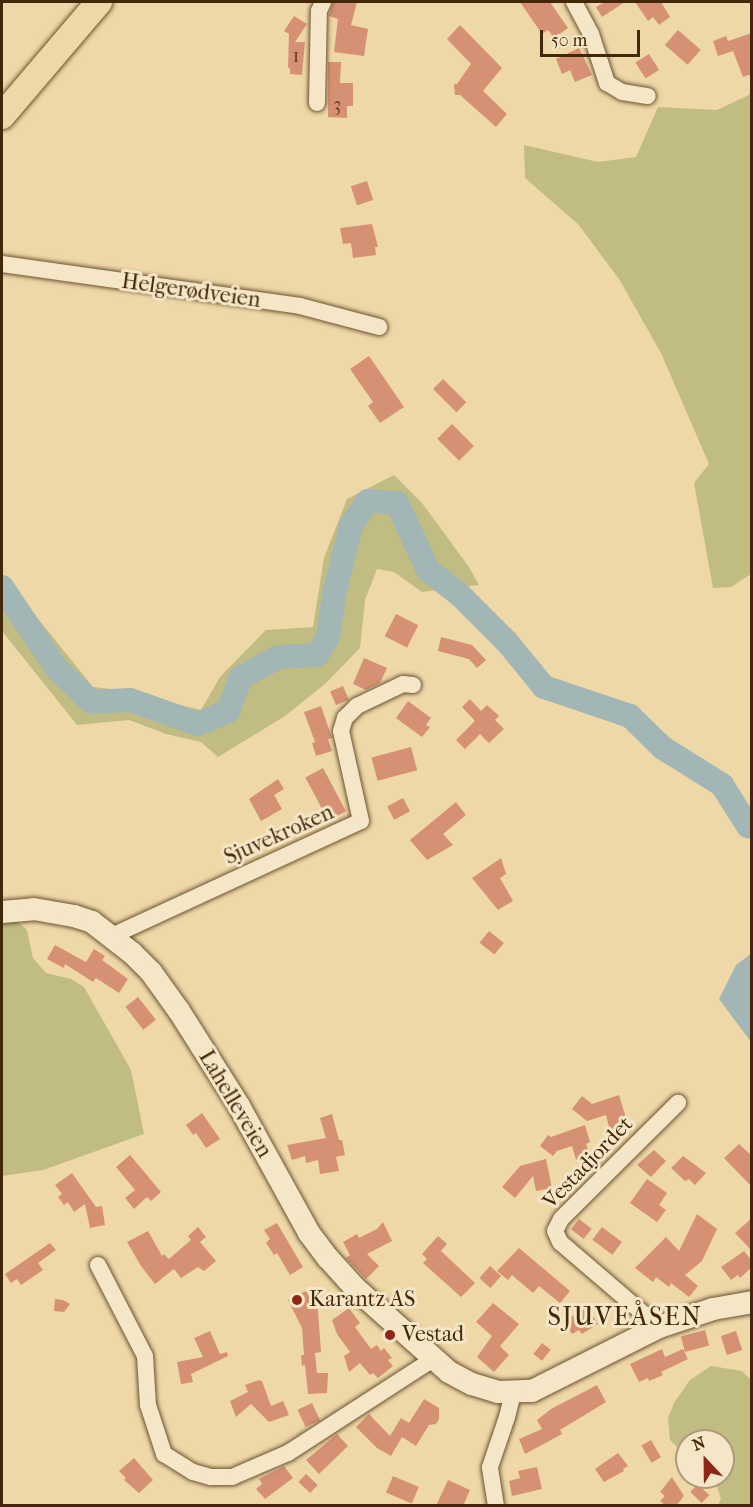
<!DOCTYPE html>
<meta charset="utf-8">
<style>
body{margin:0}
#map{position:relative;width:753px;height:1507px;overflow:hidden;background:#eed8a8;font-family:"IM FELL French Canon",serif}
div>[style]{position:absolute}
.green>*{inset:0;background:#c1bc82}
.water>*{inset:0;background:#a1b6b5}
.river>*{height:24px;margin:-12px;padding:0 12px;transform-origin:12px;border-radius:12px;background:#a1b6b5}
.building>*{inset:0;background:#d69174;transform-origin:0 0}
.roads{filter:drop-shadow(0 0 2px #6d5331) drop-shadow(0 0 2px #6d5331)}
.street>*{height:16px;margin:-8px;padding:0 8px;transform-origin:8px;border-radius:8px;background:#f4e6c6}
.secondary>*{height:22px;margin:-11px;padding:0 11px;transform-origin:11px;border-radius:11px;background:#f4e6c6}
.primary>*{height:26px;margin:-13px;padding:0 13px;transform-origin:13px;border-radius:13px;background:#eed8a8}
.dots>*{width:16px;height:16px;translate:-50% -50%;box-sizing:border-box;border:3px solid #f4e6c6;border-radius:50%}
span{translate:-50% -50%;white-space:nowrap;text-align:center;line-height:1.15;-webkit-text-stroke:6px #f4e6c6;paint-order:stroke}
.number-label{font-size:20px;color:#674224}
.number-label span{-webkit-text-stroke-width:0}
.street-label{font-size:22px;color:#422709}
.poi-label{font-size:22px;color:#422709}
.left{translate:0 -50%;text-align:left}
.quarter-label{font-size:26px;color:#422709;letter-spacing:1.5px}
.frame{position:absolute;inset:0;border:3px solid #422709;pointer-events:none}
.north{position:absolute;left:675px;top:1429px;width:60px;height:60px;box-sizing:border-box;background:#f4e6c6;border:2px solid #ad9a7a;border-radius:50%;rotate:338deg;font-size:16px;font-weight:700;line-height:24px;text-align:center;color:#422709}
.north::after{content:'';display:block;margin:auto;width:21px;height:27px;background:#8f2418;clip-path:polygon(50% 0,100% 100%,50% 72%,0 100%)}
.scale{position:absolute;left:540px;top:30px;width:100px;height:27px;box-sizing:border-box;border:3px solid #422709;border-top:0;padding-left:8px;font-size:18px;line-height:21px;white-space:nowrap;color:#422709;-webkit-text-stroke:4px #f4e6c6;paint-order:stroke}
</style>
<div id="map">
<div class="green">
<div style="clip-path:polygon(751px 94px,751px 574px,731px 587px,713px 588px,694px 483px,709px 464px,661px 353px,619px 279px,578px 224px,525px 178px,524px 145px,598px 162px,636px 157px,658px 107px,717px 110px)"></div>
<div style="clip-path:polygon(394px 475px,422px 503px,469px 567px,479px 585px,422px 592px,394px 572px,377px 569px,365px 600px,360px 648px,325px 684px,285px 716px,218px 757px,201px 742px,166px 734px,129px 720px,77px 725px,2px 631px,2px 574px,93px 687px,148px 693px,168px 702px,201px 710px,220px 677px,266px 630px,313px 627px,324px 558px,347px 499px)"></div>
<div style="clip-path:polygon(16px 920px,27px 930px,33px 958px,46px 973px,71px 979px,84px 987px,131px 1070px,144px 1134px,43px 1170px,2px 1176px,2px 921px)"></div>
<div style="clip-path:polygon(711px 1366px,742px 1371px,751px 1380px,751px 1505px,718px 1505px,721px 1499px,714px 1477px,723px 1477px,723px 1441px,687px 1441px,687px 1457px,670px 1440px,668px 1418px,674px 1403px,690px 1380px)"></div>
</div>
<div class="water">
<div style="clip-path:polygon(751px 954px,751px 1042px,719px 999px,736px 965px)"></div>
</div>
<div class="river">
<div style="left:2px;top:587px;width:99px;rotate:56.1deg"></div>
<div style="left:57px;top:669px;width:47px;rotate:44.1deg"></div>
<div style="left:91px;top:702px;width:39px;rotate:-3deg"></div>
<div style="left:130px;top:700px;width:72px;rotate:19.4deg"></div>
<div style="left:198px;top:724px;width:33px;rotate:-23deg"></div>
<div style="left:228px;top:711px;width:36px;rotate:-69deg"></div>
<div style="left:241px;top:677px;width:43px;rotate:-27.8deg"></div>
<div style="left:279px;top:657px;width:38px;rotate:-3deg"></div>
<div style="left:317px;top:655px;width:21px;rotate:-59deg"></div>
<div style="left:328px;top:637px;width:42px;rotate:-81.9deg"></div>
<div style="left:334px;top:595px;width:71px;rotate:-76.2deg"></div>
<div style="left:351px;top:526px;width:30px;rotate:-56deg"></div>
<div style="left:368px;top:501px;width:29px;rotate:4deg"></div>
<div style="left:397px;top:503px;width:74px;rotate:65.2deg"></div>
<div style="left:428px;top:570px;width:41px;rotate:38deg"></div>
<div style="left:460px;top:595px;width:66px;rotate:45deg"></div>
<div style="left:507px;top:642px;width:58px;rotate:50.6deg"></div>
<div style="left:544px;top:687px;width:91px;rotate:18.6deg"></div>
<div style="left:630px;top:716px;width:46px;rotate:44.1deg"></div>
<div style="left:663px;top:748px;width:70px;rotate:32.1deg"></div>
<div style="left:722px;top:785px;width:49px;rotate:57.6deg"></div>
</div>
<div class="building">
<div style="clip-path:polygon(333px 2px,357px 2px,351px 25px,368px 29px,364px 56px,334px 52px,338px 19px,329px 16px)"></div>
<div style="clip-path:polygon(520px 2px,550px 2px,568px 28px,554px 38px,548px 30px,542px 34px)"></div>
<div style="clip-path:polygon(605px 2px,625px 2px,602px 17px,596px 7px)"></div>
<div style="clip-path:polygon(635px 2px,661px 2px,670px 17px,659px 25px,653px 17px,648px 21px)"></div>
<div style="clip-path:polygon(294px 16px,307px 24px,295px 42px,305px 42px,302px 75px,290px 74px,290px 68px,288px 68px,289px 34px,284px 31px)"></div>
<div style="clip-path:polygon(460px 25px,502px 68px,483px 91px,507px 114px,496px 127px,460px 95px,455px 95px,454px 84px,457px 84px,471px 64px,447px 39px)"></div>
<div style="left:678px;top:30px;width:30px;height:20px;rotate:41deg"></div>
<div style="clip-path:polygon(752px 33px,752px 74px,743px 77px,733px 51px,718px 56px,713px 41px,726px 36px,728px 41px)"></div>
<div style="clip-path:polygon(579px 48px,592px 75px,575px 82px,570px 70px,562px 74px,556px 59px)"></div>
<div style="left:649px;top:54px;width:19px;height:16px;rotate:58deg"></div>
<div style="clip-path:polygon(328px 62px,341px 62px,340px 83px,353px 83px,353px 106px,347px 106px,347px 118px,328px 117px)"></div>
<div style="left:367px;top:181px;width:20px;height:17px;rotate:72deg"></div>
<div style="clip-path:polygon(372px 224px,378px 247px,375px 247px,376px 255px,353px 258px,351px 243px,343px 244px,340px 228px)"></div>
<div style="clip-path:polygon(369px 356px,404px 407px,380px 423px,368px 406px,373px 402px,350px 369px)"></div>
<div style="left:443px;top:379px;width:33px;height:14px;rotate:45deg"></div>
<div style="left:452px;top:424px;width:31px;height:21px;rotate:45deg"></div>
<div style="left:396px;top:614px;width:25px;height:25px;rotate:27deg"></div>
<div style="clip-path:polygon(441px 637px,472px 645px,486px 660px,477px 668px,469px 659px,438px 651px)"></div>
<div style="clip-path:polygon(364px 658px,387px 668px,380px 683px,366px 690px,353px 684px)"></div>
<div style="left:343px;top:686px;width:15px;height:14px;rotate:67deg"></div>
<div style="clip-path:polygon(470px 699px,481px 711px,487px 705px,499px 716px,495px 720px,504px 729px,489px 743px,480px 734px,465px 749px,456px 740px,475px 721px,462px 707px)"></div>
<div style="clip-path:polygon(408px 701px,431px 718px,426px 725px,430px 727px,422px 737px,396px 718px)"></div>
<div style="clip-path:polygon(321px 706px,332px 738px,328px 739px,332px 751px,316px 756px,312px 743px,315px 742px,304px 712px)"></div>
<div style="left:411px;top:747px;width:24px;height:41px;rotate:75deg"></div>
<div style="left:323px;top:768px;width:49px;height:20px;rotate:62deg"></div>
<div style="clip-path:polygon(278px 779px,284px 789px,274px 795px,282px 809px,261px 821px,249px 799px)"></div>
<div style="left:403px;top:798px;width:15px;height:18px;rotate:62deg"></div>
<div style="clip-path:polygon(456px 802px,466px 815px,443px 834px,453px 845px,427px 860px,410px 840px)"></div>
<div style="clip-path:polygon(501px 858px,506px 874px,500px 878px,513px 901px,498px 910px,472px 878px)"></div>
<div style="left:489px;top:931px;width:19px;height:15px;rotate:39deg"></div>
<div style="clip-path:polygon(55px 945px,86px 962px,94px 949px,105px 956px,102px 960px,128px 979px,119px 993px,96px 978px,93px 982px,65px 964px,64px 968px,47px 959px)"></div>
<div style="left:138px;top:997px;width:29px;height:16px;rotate:52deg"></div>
<div style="clip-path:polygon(619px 1095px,628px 1125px,610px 1131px,606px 1115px,587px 1121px,572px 1109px,582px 1096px,592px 1104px)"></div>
<div style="clip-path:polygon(202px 1113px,220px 1139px,206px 1148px,196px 1133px,193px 1135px,186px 1125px)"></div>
<div style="clip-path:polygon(332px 1114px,339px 1140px,342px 1140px,345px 1155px,336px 1157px,339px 1171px,320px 1174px,318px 1160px,306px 1163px,305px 1156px,292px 1160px,287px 1145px,326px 1138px,320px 1118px)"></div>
<div style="clip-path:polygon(585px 1125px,590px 1142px,586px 1144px,590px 1155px,576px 1160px,572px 1146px,557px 1151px,553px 1156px,540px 1146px,548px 1135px,551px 1137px)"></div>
<div style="clip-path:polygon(739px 1144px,752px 1156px,752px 1187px,724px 1158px)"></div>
<div style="clip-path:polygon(654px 1150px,666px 1161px,651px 1177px,637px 1165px)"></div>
<div style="clip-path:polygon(130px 1155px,161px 1192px,151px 1201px,147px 1197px,134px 1209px,125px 1198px,135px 1190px,116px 1167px)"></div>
<div style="clip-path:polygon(683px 1156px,706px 1173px,695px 1185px,689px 1179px,685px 1181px,671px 1168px)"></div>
<div style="clip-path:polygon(546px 1159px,552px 1188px,536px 1191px,533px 1176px,515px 1198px,502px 1187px,520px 1166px)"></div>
<div style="clip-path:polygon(72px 1173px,96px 1207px,102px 1206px,105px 1225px,90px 1228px,85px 1204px,74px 1212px,68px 1202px,64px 1205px,58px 1197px,62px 1194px,55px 1185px)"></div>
<div style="clip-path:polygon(647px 1179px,667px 1193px,659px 1205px,666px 1210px,657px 1222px,630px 1203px)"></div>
<div style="clip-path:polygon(697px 1214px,717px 1229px,702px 1261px,685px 1275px,698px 1286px,689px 1297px,671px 1283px,669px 1287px,656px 1277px,653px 1282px,635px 1268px,666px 1237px,679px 1251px)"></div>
<div style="clip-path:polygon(752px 1218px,752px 1251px,735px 1233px)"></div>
<div style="left:579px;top:1219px;width:16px;height:13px;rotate:38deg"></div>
<div style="clip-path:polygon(383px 1222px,392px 1241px,367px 1254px,379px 1266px,366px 1279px,346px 1258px,350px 1255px,343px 1242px,357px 1234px,359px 1238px,377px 1229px)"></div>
<div style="clip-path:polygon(277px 1223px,303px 1267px,290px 1275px,277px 1253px,274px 1255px,266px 1243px,270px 1239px,264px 1230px)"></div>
<div style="clip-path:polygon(198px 1227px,206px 1237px,200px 1242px,216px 1261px,204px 1271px,198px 1267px,181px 1278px,174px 1269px,155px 1284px,141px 1266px,127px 1242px,148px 1231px,162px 1256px,164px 1254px,169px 1259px,191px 1240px,188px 1236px)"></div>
<div style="left:602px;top:1227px;width:25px;height:16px;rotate:37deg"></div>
<div style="clip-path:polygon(438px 1236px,447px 1244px,441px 1251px,475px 1283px,461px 1297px,423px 1263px,427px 1259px,422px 1254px)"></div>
<div style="clip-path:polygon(50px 1243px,56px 1250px,38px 1263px,43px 1270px,21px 1285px,17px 1279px,11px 1283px,5px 1274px)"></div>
<div style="clip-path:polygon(519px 1248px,570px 1291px,560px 1303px,539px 1286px,533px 1293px,512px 1275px,508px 1280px,497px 1271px)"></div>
<div style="clip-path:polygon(744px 1251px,752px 1261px,752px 1267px,740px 1278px,738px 1275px,731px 1280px,721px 1267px)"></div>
<div style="left:490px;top:1266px;width:15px;height:16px;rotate:42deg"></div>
<div style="clip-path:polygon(306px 1291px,311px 1300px,317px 1297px,321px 1352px,315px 1353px,317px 1373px,328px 1373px,327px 1393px,308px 1394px,305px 1365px,302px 1366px,301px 1355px,304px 1355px,302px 1328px,288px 1300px)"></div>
<div style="clip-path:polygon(55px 1299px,63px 1300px,70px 1304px,64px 1312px,54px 1311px)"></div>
<div style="clip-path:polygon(493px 1303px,519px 1324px,500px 1346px,509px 1355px,494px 1372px,477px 1357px,492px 1336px,476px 1322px)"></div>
<div style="clip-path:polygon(349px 1308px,360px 1323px,355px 1327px,371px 1349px,377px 1345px,381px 1351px,384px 1348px,392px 1358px,388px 1360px,393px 1366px,378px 1378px,373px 1373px,370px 1375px,360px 1363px,349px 1372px,344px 1356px,350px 1352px,337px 1334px,332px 1320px)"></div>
<div style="clip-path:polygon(585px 1308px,587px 1311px,589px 1310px,598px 1324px,582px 1334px,579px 1330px,572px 1334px,564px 1321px)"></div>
<div style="left:705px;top:1330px;width:16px;height:25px;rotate:75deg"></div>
<div style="clip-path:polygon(210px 1331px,220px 1354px,227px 1352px,228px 1356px,191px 1374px,193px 1382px,181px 1384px,177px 1362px,203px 1357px,194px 1338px)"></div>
<div style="left:736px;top:1331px;width:20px;height:16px;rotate:72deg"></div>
<div style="left:542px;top:1343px;width:11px;height:14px;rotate:38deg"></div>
<div style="clip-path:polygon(662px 1349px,665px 1357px,683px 1349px,688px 1359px,661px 1372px,663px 1375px,649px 1381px,648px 1378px,639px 1382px,630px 1364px)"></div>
<div style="clip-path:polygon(259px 1380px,262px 1381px,271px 1406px,283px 1401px,289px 1415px,269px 1422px,251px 1404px,236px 1417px,230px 1401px,248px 1392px,245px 1385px)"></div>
<div style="clip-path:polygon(597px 1385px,606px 1402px,560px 1430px,562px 1434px,525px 1454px,519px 1439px,542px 1429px,537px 1420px,551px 1409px)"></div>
<div style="clip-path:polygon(424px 1399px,439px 1408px,439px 1419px,436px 1424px,429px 1425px,416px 1446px,402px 1437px,391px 1456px,377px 1448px,356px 1427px,369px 1414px,390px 1436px,401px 1418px,409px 1423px)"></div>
<div style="left:312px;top:1403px;width:19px;height:16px;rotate:65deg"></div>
<div style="clip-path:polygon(337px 1434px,348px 1446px,319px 1474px,306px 1460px)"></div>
<div style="left:651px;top:1440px;width:20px;height:11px;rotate:60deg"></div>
<div style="clip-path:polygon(618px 1453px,628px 1466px,623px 1469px,624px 1471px,604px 1482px,595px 1469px)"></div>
<div style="clip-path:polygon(134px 1458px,153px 1480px,139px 1493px,124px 1480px,126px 1478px,119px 1471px)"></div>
<div style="clip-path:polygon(284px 1466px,293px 1478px,265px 1499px,256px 1489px,262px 1484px,259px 1479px)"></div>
<div style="clip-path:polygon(537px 1467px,542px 1489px,512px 1496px,509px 1481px,520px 1478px,518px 1471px)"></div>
<div style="left:306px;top:1474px;width:16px;height:11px;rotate:43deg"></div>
<div style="left:393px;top:1476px;width:28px;height:18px;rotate:23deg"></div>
<div style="clip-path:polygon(672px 1477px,684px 1496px,676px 1506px,666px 1506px,660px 1501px,665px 1496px,660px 1492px)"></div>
<div style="clip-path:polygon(448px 1480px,470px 1490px,463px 1506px,436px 1506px)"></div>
<div style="left:698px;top:1484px;width:16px;height:11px;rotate:45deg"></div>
</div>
<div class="roads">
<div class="street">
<div style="left:574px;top:2px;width:36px;rotate:62deg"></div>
<div style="left:591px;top:34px;width:52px;rotate:71.9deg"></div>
<div style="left:607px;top:83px;width:17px;rotate:31deg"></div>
<div style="left:622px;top:92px;width:26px;rotate:9deg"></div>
<div style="left:317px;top:103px;width:92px;rotate:-88.8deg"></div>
<div style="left:319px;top:11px;width:10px;rotate:-66deg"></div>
<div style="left:2px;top:264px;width:301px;rotate:8deg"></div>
<div style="left:300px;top:306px;width:82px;rotate:14.9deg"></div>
<div style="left:112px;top:936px;width:274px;rotate:-24.8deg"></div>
<div style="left:361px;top:821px;width:92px;rotate:-102.5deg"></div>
<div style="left:341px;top:731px;width:14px;rotate:-73deg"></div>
<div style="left:345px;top:718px;width:17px;rotate:-45deg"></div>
<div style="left:357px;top:706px;width:51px;rotate:-25.6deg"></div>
<div style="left:403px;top:684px;width:10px;rotate:6deg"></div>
<div style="left:98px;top:1265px;width:102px;rotate:62.7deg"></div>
<div style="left:145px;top:1356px;width:49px;rotate:86.5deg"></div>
<div style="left:148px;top:1405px;width:52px;rotate:71.9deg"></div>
<div style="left:164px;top:1454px;width:34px;rotate:32deg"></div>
<div style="left:193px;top:1472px;width:19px;rotate:16deg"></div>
<div style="left:211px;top:1477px;width:21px"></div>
<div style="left:232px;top:1477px;width:61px;rotate:-23.2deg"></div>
<div style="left:288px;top:1453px;width:171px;rotate:-32.9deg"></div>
<div style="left:659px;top:1327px;width:130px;rotate:-139.4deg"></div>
<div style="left:560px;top:1242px;width:12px;rotate:-114deg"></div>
<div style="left:555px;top:1231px;width:13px;rotate:-63deg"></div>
<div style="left:561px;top:1219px;width:165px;rotate:-44.8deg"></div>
<div style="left:496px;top:1506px;width:39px;rotate:-99deg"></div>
<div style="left:490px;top:1467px;width:53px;rotate:-71.2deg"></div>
<div style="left:507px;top:1417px;width:25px;rotate:-76deg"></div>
</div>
<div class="secondary">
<div style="left:2px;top:912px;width:32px;rotate:-5deg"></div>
<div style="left:34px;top:909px;width:41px;rotate:9.9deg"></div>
<div style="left:74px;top:916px;width:19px;rotate:18deg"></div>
<div style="left:92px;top:922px;width:51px;rotate:37.8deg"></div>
<div style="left:132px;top:953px;width:27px;rotate:45deg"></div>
<div style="left:151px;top:972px;width:48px;rotate:54.3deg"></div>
<div style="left:179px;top:1011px;width:112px;rotate:57.7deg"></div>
<div style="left:239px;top:1106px;width:145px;rotate:61.1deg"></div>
<div style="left:309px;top:1233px;width:31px;rotate:53deg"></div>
<div style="left:328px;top:1258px;width:40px;rotate:48deg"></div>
<div style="left:355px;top:1288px;width:126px;rotate:41.8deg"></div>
<div style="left:449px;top:1372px;width:26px;rotate:28deg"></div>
<div style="left:472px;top:1384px;width:27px;rotate:17deg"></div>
<div style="left:498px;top:1392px;width:34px;rotate:-2deg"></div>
<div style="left:532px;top:1391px;width:142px;rotate:-26.7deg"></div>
<div style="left:659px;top:1327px;width:57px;rotate:-18.4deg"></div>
<div style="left:713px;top:1309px;width:40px;rotate:-10deg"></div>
</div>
<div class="primary">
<div style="left:2px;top:116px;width:150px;rotate:-49.6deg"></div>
</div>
</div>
<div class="dots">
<div style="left:297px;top:1300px;background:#8f2418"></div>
<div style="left:390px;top:1335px;background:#8f2418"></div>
</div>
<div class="number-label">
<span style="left:296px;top:55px">1</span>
<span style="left:337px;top:104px">3</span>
</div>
<div class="street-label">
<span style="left:191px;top:291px;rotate:8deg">Helgerødveien</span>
<span style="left:279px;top:835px;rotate:-24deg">Sjuvekroken</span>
<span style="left:235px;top:1104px;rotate:59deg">Lahelleveien</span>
<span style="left:588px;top:1163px;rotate:-46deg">Vestadjordet</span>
</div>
<div class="poi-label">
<span class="left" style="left:309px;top:1300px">Karantz AS</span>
<span class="left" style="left:402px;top:1335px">Vestad</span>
</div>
<div class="quarter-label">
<span style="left:625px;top:1317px">SJUVEÅSEN</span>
</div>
<div class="frame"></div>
<div class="north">N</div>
<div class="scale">50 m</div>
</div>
